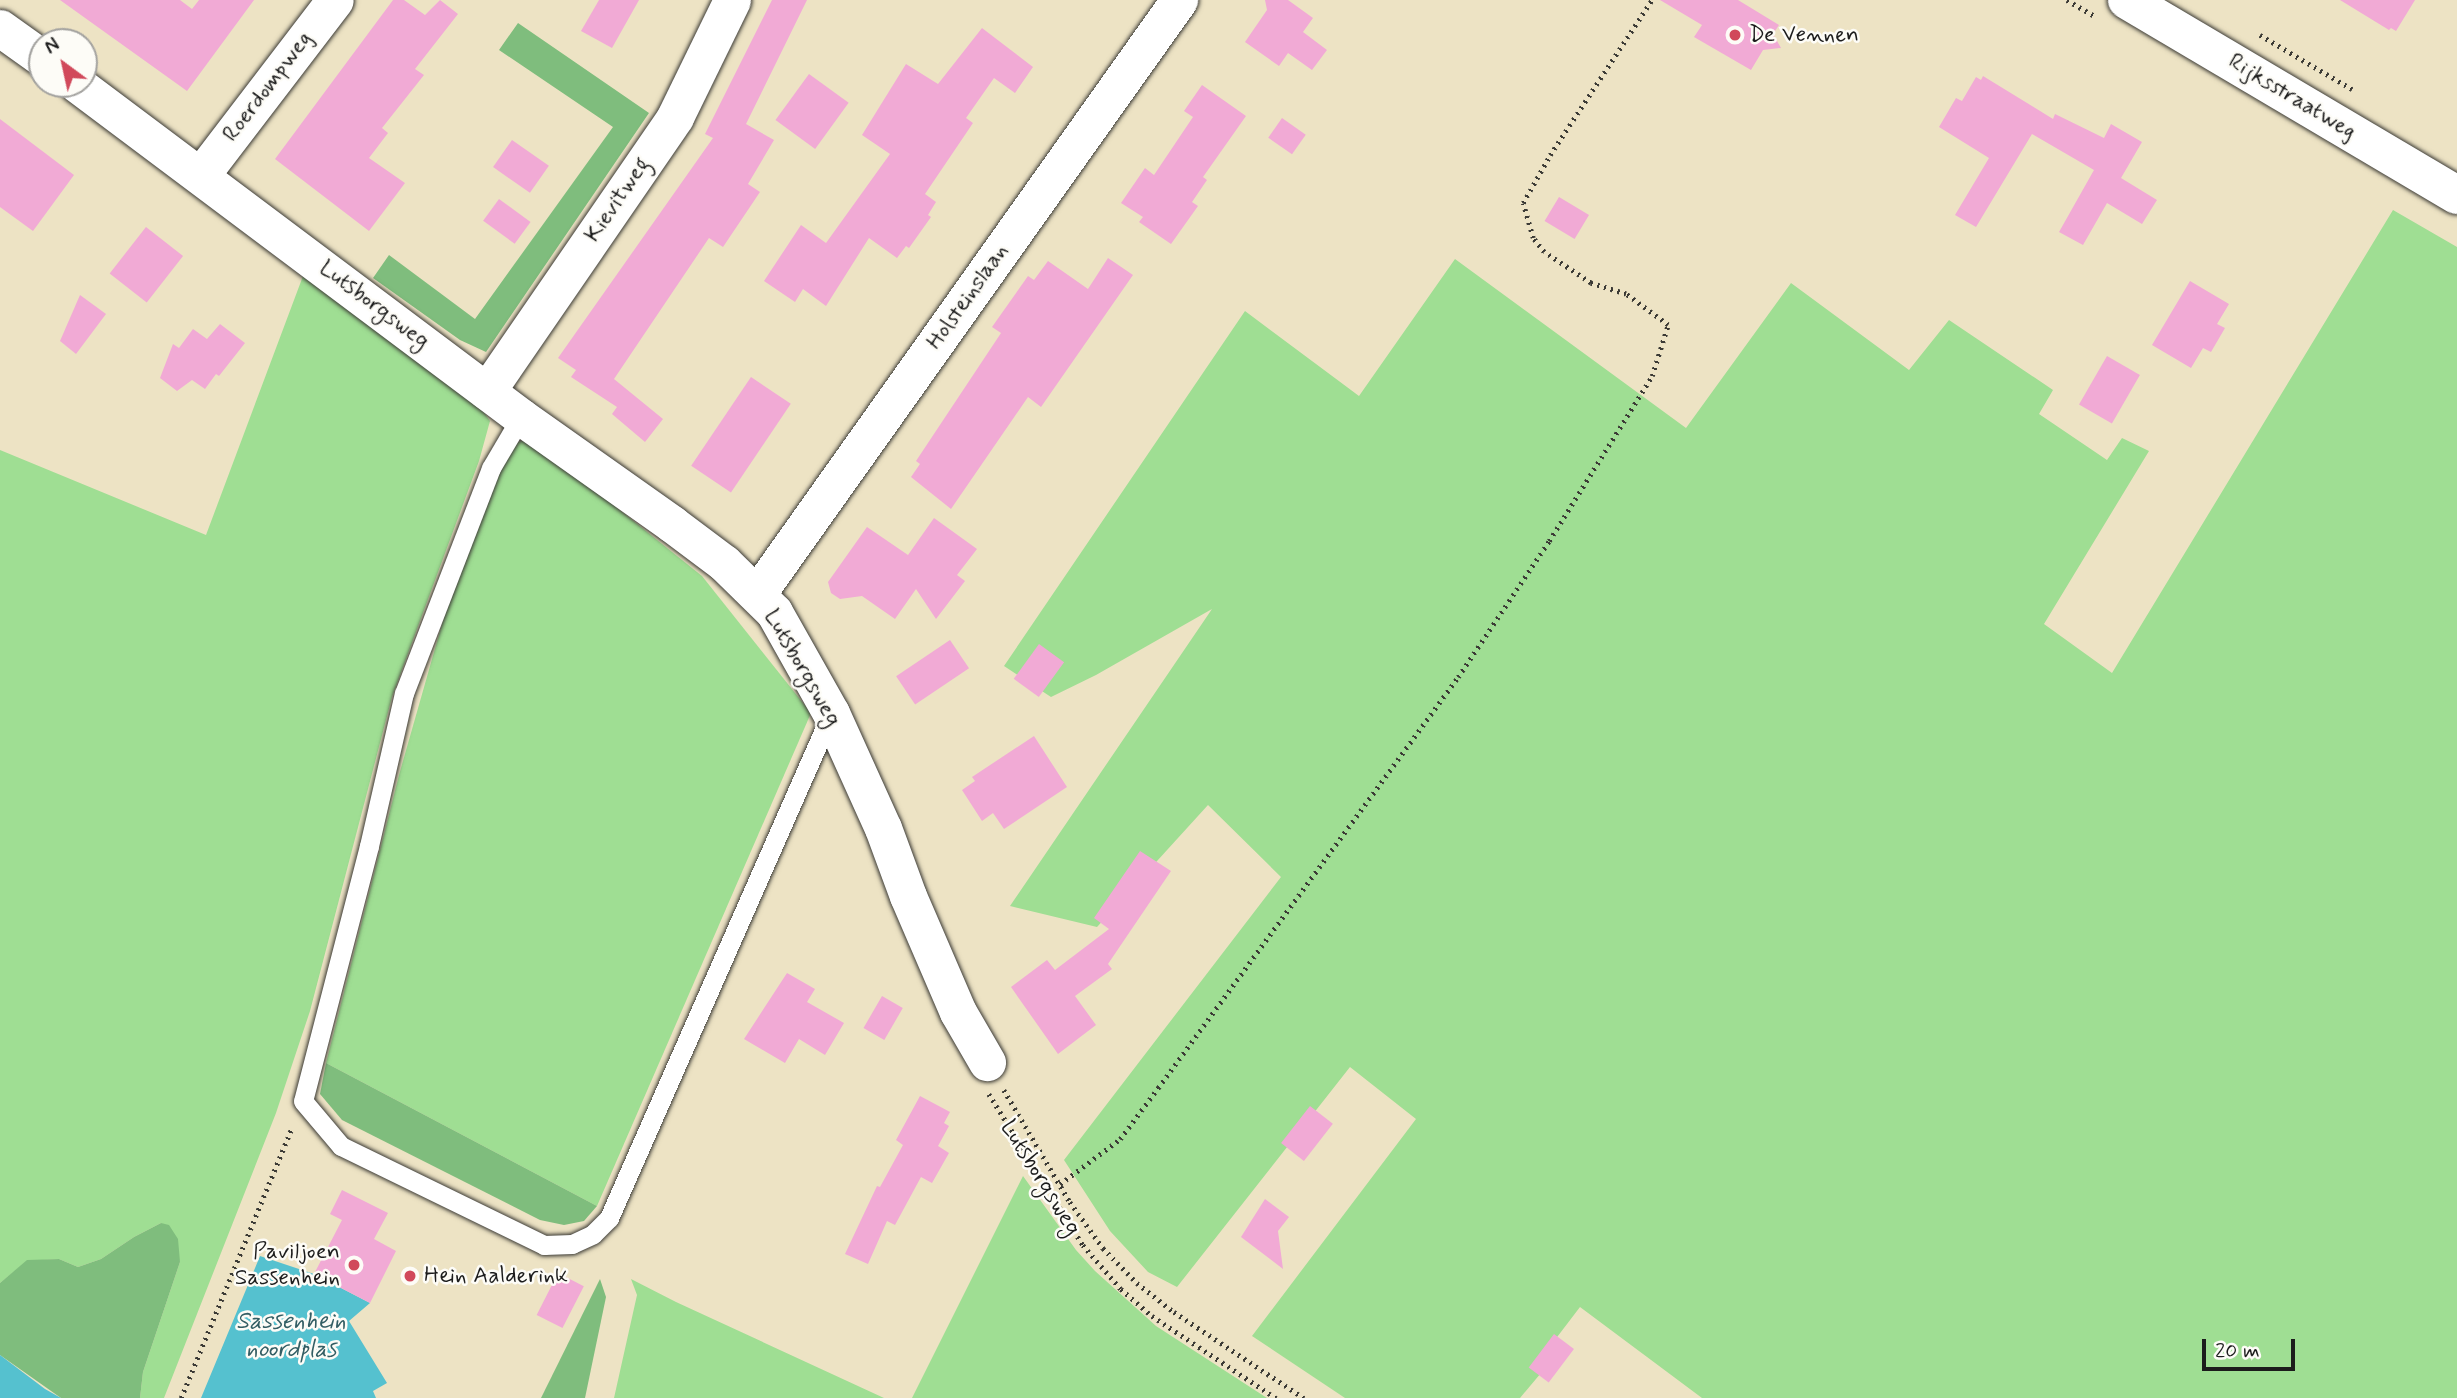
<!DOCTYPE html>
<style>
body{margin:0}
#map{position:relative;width:2457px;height:1398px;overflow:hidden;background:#ede3c4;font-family:Mynerve,sans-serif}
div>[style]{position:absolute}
.green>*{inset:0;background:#9fde93}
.forest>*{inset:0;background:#7fbd7d}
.water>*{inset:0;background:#55c1cf}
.building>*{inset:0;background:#f1aad5;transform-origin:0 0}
.path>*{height:4.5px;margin-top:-2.25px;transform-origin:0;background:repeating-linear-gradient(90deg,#3b3a35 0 2px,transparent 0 7px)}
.roads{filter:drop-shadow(0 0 2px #3b3a35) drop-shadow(0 0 2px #3b3a35)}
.service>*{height:19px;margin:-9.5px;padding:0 9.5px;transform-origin:9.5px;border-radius:9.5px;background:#fff}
.minor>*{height:37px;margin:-18.5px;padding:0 18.5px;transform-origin:18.5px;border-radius:18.5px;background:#fff}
.secondary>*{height:38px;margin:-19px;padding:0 19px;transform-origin:19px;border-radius:19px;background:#fff}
.dots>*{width:19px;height:19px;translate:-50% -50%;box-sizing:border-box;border:4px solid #fdfcf7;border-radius:50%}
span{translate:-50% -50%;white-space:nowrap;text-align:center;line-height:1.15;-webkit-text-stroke:5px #fdfcf7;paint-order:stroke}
.poi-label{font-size:23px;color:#1c1c1c}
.left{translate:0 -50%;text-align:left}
.right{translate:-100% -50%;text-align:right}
.street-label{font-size:23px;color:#1c1c1c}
.water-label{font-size:24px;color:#335e64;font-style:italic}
.north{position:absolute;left:28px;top:28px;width:70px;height:70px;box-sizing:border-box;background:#fdfcf7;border:2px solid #a3a29f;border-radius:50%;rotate:327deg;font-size:19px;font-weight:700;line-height:28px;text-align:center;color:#1c1c1c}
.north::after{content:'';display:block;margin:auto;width:24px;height:32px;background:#d1495b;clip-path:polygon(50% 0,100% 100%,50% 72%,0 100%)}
.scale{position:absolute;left:2202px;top:1339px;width:93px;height:32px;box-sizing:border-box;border:4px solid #1c1c1c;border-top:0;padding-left:9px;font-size:21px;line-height:24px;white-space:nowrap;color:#1c1c1c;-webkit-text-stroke:5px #fdfcf7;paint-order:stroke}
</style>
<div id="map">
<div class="green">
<div style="clip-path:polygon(2393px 210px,2457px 247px,2457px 1398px,1702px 1398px,1580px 1307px,1535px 1366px,1541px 1373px,1520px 1398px,1345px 1398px,1252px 1336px,1416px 1119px,1350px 1067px,1177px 1287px,1148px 1272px,1110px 1231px,1064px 1160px,1281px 877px,1208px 805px,1097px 927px,1010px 906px,1212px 609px,1096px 675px,1051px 697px,1004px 666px,1245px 311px,1359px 396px,1455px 259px,1686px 428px,1791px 283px,1909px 370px,1949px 320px,2053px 390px,2039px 414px,2107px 460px,2122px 438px,2149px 451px,2044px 624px,2112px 673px)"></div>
<div style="clip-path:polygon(303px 276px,480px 407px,490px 421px,479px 461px,392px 697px,310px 1011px,276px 1113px,164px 1398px,140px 1398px,143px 1372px,180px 1262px,161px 1223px,134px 1237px,101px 1259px,78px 1267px,59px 1259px,27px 1261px,0 1283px,0 450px,206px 535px)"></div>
<div style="clip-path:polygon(525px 440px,611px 503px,702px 576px,811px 713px,597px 1206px,326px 1063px,399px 775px,452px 589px,482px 511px,513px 444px)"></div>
<div style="clip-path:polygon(1023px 1176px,1076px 1250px,1095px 1271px,1156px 1326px,1267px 1398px,912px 1398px)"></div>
<div style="clip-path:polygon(631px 1279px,676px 1302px,884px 1398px,614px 1398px,637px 1295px)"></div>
</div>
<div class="forest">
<div style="clip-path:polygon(518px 23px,649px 113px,486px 352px,460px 340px,373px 278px,389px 255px,475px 319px,613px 127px,499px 50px)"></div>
<div style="clip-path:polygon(326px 1063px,597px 1206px,584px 1221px,564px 1225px,540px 1220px,342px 1120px,320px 1094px)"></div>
<div style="clip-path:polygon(161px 1223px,169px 1225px,178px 1239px,180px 1262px,143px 1372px,140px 1398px,61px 1398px,0 1355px,0 1283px,27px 1260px,59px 1259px,78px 1267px,101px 1259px,134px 1237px)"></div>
<div style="clip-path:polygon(600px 1279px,606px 1297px,585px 1398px,541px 1398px)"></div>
</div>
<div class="water">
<div style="clip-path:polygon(260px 1256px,314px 1274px,370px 1303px,349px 1321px,387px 1383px,373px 1391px,376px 1398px,201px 1398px)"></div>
<div style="clip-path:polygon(0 1355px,45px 1389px,61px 1398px,0 1398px)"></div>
</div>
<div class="building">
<div style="clip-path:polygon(60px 0,180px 0,192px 9px,199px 0,254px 0,187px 91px)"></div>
<div style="clip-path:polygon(393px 0,404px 0,425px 15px,440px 0,458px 14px,415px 69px,424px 75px,382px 128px,388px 133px,369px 158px,405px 183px,369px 231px,275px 159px)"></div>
<div style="clip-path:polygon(599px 0,639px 0,612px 48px,581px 31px)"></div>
<div style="clip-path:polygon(772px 0,807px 0,746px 124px,774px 140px,748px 184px,760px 192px,723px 247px,709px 238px,614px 379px,663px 419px,645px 442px,612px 414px,617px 407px,571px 377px,576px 370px,558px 358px,713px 138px,705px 134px)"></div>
<div style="clip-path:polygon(1265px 0,1288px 0,1313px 18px,1303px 32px,1327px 50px,1312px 70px,1288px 53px,1279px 66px,1245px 42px,1267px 10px)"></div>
<div style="clip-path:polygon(1660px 0,1738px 0,1779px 25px,1773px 34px,1781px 48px,1763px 50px,1751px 70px,1694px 37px,1702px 25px)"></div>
<div style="clip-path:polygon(2340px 0,2415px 0,2396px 31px,2391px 28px,2389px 30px)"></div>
<div style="clip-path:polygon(982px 28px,1033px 67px,1015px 93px,994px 78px,966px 118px,973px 123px,925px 194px,936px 202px,928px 215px,931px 217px,909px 248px,906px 246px,897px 258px,869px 238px,826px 306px,803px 289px,795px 302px,764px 281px,801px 225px,826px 243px,890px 154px,862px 135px,906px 64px,938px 84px)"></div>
<div style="left:809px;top:74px;width:49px;height:57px;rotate:36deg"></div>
<div style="clip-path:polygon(1983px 76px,2053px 119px,2055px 114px,2104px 138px,2111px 124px,2142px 142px,2121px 178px,2157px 200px,2142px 224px,2107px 203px,2083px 245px,2059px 232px,2094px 170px,2032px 134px,1976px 227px,1955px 215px,1989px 158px,1939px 127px,1956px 98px,1962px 101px,1976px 77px,1981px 80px)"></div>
<div style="clip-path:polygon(1202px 85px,1246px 116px,1203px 177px,1207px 180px,1192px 202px,1198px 206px,1171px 244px,1139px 222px,1143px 217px,1121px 203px,1145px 168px,1154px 175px,1193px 117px,1184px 111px)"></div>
<div style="left:1282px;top:118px;width:29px;height:24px;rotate:35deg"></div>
<div style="clip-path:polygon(0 119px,74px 175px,33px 231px,0 207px)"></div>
<div style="left:512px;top:140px;width:45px;height:33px;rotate:35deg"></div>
<div style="left:1559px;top:197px;width:35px;height:28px;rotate:31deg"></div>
<div style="left:499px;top:199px;width:39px;height:27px;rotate:36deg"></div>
<div style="left:146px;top:227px;width:47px;height:59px;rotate:38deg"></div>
<div style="clip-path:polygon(1108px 258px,1133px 275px,1041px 407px,1028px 397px,951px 509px,911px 477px,920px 464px,916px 461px,1001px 333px,992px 327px,1028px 276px,1034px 280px,1048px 261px,1088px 289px)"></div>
<div style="clip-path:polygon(2190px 281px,2229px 304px,2217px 324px,2225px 328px,2211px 352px,2203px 348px,2191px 368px,2152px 345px)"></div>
<div style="clip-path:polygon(80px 295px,106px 314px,76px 354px,60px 341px)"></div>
<div style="clip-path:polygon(220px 324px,245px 343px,219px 376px,216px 374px,205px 389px,192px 380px,177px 391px,160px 378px,173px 344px,179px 348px,193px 329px,207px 339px)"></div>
<div style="left:2107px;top:356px;width:38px;height:56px;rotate:30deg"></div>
<div style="left:751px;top:377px;width:48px;height:107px;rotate:34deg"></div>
<div style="clip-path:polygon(934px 518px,977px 549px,957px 575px,965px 581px,936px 619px,916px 589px,895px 619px,862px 596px,840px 599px,831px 593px,828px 582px,867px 527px,908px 555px)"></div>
<div style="left:950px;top:640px;width:34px;height:65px;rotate:56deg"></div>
<div style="left:1039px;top:644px;width:31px;height:43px;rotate:36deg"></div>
<div style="clip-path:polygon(1034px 736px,1067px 787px,1004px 829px,993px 813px,982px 821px,962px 790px,975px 781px,972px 777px)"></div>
<div style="clip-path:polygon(1140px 851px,1171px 871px,1108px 964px,1112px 969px,1075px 996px,1096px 1025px,1058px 1054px,1011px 987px,1047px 960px,1055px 970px,1109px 929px,1094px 918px)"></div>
<div style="clip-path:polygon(787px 973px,815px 989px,807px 1002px,844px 1023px,825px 1055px,799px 1039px,785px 1063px,744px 1039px)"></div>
<div style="left:882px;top:996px;width:24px;height:37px;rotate:30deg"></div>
<div style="clip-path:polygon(920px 1096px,950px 1112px,944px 1123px,949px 1126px,938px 1146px,949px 1153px,932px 1183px,921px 1177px,895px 1225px,887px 1221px,868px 1264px,845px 1254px,877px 1186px,880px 1187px,903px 1145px,896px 1140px)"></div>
<div style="left:1310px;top:1106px;width:29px;height:47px;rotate:38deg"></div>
<div style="clip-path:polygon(342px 1190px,388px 1213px,374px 1239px,396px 1251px,370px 1303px,314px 1274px,342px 1220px,330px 1214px)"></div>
<div style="clip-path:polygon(1265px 1199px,1289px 1217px,1278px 1231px,1283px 1269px,1241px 1237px)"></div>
<div style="left:558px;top:1273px;width:29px;height:47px;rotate:27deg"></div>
<div style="left:1554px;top:1334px;width:25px;height:42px;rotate:37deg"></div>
</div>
<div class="path">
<div style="left:2067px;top:0;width:34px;rotate:30deg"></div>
<div style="left:2260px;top:35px;width:107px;rotate:30.4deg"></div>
<div style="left:1004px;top:1090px;width:130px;rotate:59.5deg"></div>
<div style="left:1070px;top:1202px;width:57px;rotate:54.3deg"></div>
<div style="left:1103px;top:1248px;width:49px;rotate:45.8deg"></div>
<div style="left:1137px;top:1283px;width:47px;rotate:38.1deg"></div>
<div style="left:1174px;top:1312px;width:156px;rotate:33.5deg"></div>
<div style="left:989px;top:1094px;width:178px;rotate:58.1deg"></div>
<div style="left:1083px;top:1245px;width:58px;rotate:49.2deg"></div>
<div style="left:1121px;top:1289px;width:41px;rotate:41.1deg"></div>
<div style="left:1152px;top:1316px;width:149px;rotate:33.5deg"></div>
<div style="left:1060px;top:1184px;width:75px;rotate:-36.9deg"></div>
<div style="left:1120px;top:1139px;width:64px;rotate:-53.3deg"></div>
<div style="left:1158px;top:1088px;width:509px;rotate:-53.87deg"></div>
<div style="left:1458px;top:677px;width:164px;rotate:-56.2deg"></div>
<div style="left:1549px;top:541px;width:195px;rotate:-58deg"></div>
<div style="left:1652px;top:376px;width:53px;rotate:-72.6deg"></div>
<div style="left:1668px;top:325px;width:52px;rotate:-143.6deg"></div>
<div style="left:1626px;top:294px;width:37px;rotate:-163deg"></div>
<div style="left:1591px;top:283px;width:56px;rotate:-146.6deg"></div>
<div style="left:1544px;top:252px;width:18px;rotate:-128deg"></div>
<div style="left:1533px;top:238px;width:36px;rotate:-106deg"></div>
<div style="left:1523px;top:203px;width:55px;rotate:-60.6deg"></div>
<div style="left:1550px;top:155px;width:186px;rotate:-56.7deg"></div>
<div style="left:181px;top:1398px;width:293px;rotate:-67.7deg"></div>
</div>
<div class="roads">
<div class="service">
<div style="left:521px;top:417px;width:59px;rotate:120.5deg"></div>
<div style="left:491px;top:468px;width:241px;rotate:111.1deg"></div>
<div style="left:404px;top:693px;width:157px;rotate:102.9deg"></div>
<div style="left:369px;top:846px;width:263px;rotate:104.5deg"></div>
<div style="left:303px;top:1101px;width:59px;rotate:49.8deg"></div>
<div style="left:341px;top:1146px;width:226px;rotate:26deg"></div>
<div style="left:544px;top:1245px;width:28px;rotate:-2deg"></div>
<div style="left:572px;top:1244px;width:23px;rotate:-25deg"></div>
<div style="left:593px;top:1234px;width:23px;rotate:-45deg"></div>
<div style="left:609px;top:1218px;width:551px;rotate:-66.23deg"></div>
</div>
<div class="minor">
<div style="left:0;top:28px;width:52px;rotate:35.5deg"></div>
<div style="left:77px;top:84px;width:555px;rotate:36.87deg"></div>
<div style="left:521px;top:417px;width:185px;rotate:35.3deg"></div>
<div style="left:672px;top:524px;width:65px;rotate:36.9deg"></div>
<div style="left:724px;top:563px;width:70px;rotate:44.4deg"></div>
<div style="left:774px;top:612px;width:116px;rotate:60.6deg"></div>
<div style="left:831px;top:713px;width:126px;rotate:65.7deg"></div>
<div style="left:883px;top:828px;width:72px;rotate:69.8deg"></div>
<div style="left:908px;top:896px;width:126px;rotate:66.7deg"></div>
<div style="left:958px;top:1012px;width:58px;rotate:59.9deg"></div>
<div style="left:201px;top:175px;width:220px;rotate:-52.6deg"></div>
<div style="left:487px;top:391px;width:332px;rotate:-55.5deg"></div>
<div style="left:675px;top:117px;width:130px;rotate:-64deg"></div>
<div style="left:757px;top:594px;width:729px;rotate:-54.61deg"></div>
</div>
<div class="secondary">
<div style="left:2127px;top:0;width:383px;rotate:30.6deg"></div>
</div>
</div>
<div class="dots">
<div style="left:1735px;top:35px;background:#d1495b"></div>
<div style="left:354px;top:1265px;background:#d1495b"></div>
<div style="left:410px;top:1276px;background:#d1495b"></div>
</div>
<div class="poi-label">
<span class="left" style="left:1749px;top:35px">De Vennen</span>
<span class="right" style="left:340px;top:1265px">Paviljoen<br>Sassenhein</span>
<span class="left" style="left:424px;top:1276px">Hein Aalderink</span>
</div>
<div class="street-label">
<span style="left:268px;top:87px;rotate:-53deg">Roerdompweg</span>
<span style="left:2292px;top:97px;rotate:31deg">Rijksstraatweg</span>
<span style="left:618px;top:200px;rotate:-56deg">Kievitweg</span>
<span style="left:968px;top:297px;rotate:-55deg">Holsteinslaan</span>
<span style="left:374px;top:305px;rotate:37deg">Lutsborgsweg</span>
<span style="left:802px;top:668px;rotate:60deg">Lutsborgsweg</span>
<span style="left:1040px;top:1178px;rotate:58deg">Lutsborgsweg</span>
</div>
<div class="water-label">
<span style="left:291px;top:1336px">Sassenhein<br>noordplas</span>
</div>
<div class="north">N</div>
<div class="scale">20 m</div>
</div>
